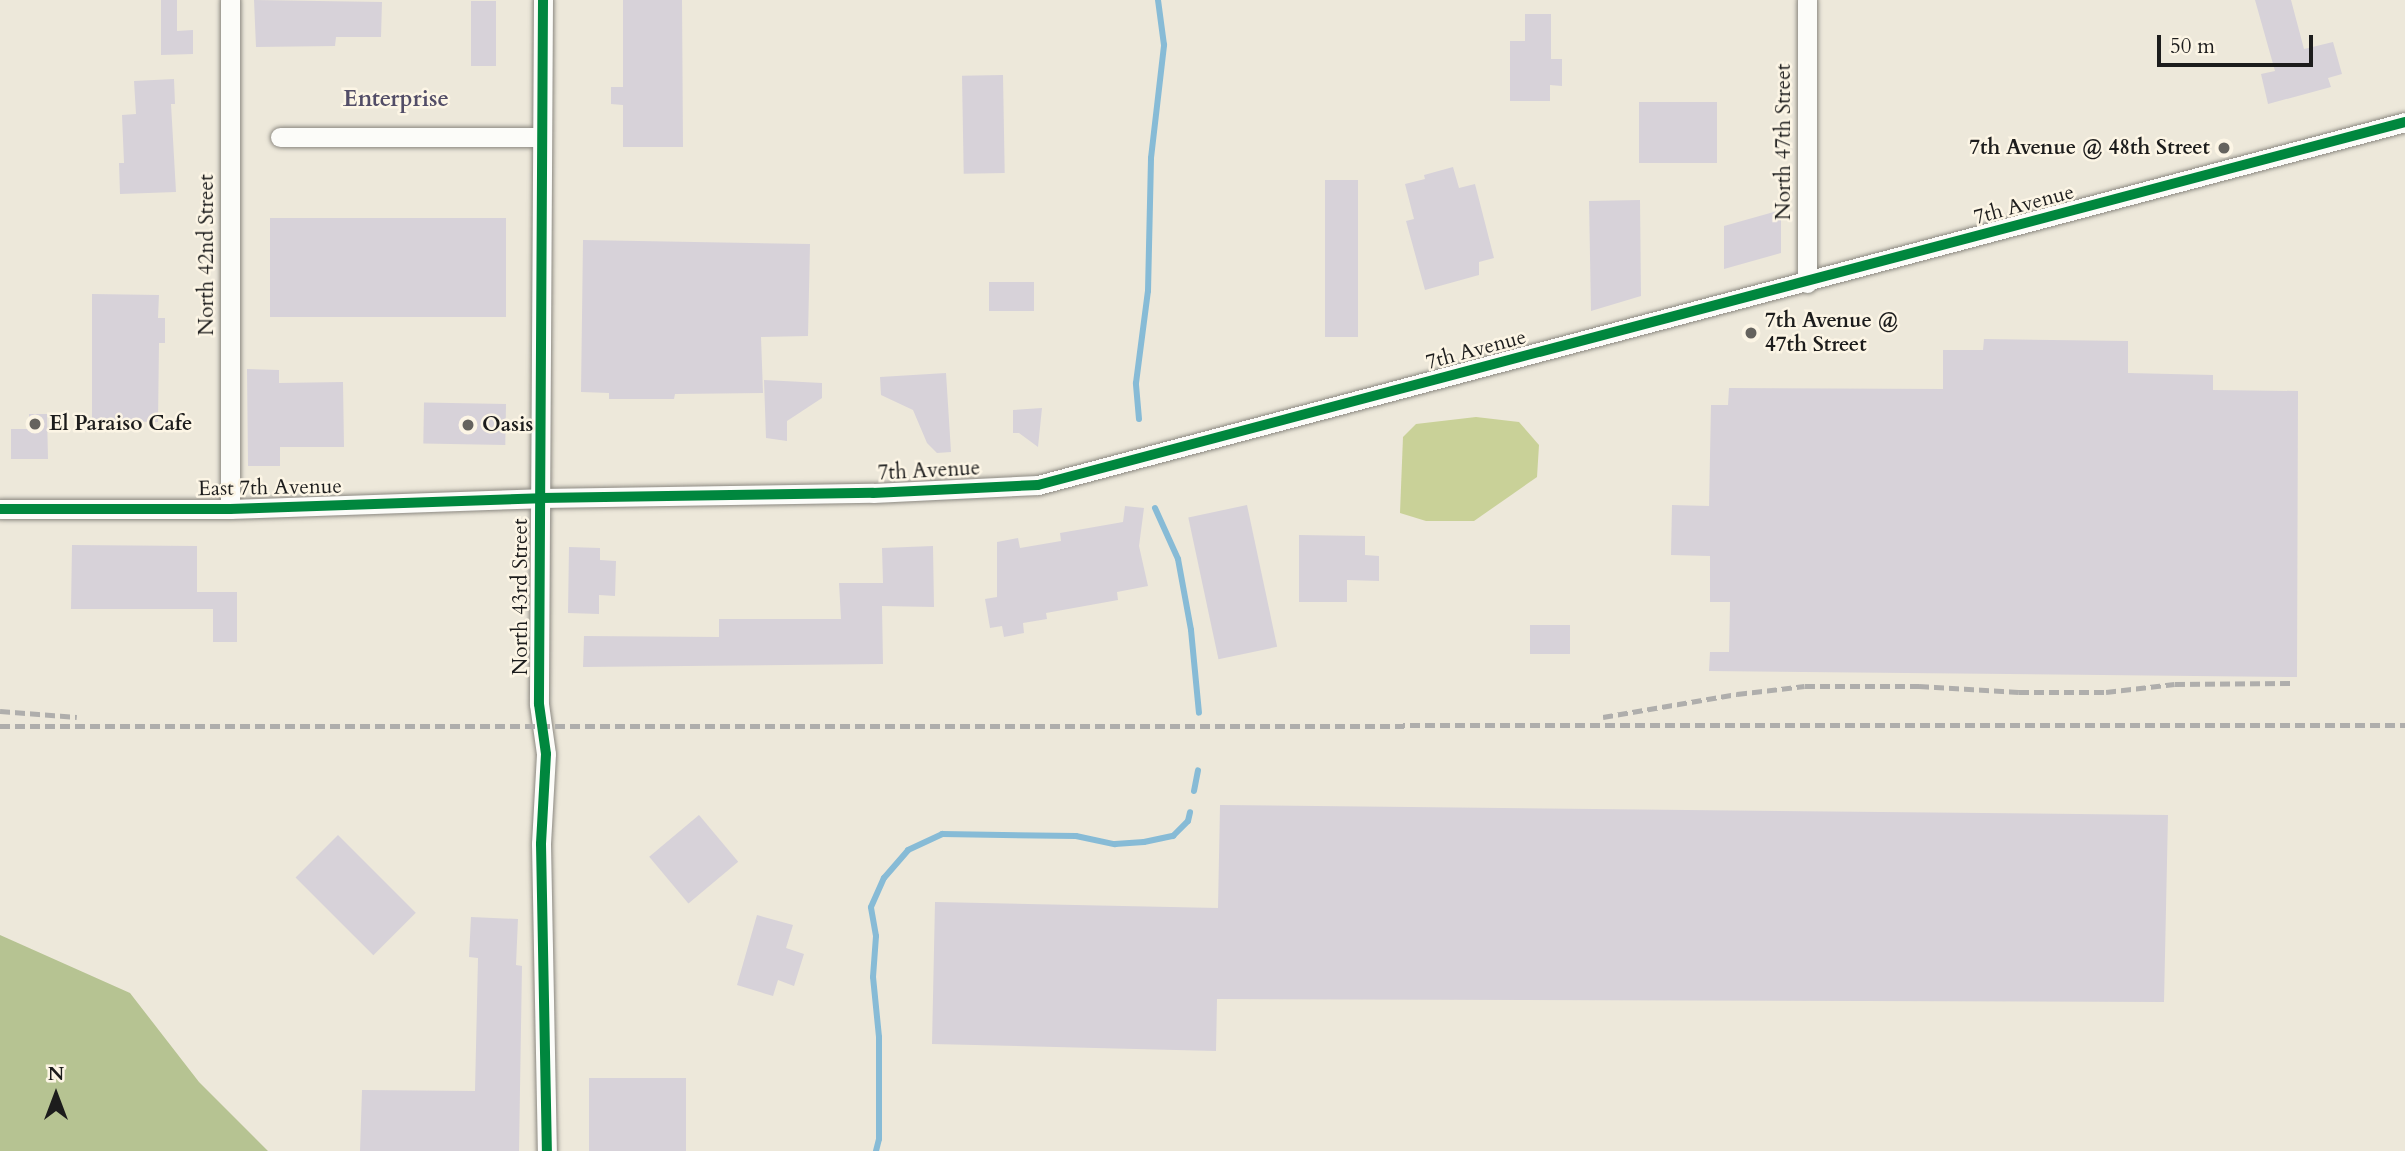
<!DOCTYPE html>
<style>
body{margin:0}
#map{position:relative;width:2405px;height:1151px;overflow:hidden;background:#ede8da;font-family:Cardo,serif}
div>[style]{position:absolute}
.green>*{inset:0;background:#c9d198}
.forest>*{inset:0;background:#b6c392}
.stream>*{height:6px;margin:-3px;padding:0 3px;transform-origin:3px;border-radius:3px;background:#87bbd6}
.building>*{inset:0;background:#d7d2d9;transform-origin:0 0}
.roads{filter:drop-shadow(0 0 2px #8b8881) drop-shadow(0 0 2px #8b8881)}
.minor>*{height:19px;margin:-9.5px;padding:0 9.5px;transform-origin:9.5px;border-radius:9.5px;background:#fcfcf9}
.rail>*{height:5px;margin-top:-2.5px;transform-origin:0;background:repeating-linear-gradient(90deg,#afaeac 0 10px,transparent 0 15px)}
.cycleway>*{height:10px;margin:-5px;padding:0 5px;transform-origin:5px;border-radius:5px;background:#00873e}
.dots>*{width:19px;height:19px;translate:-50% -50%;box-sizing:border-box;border:4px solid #fcf5e5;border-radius:50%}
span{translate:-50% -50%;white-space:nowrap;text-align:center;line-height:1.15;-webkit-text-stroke:5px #fcf5e5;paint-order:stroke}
.street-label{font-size:21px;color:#1c1c1c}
.poi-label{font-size:21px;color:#1c1c1c;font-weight:700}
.right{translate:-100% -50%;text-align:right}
.left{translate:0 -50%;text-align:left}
.neighbourhood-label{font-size:23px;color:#524d67;font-weight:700}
.north{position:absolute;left:21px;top:1060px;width:70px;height:70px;-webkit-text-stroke:5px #fcf5e5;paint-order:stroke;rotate:0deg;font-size:19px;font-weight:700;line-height:28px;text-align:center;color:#1c1c1c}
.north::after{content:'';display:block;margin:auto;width:24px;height:32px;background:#1c1c1c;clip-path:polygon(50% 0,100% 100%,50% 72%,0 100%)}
.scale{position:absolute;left:2157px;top:35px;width:156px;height:32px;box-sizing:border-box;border:4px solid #1c1c1c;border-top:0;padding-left:9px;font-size:21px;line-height:24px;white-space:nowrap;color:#1c1c1c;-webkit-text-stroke:5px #fcf5e5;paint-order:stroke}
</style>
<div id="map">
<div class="green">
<div style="clip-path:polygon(1476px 417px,1519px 422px,1539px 445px,1537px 477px,1474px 521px,1426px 521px,1400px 513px,1403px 437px,1416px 424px)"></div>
</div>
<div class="forest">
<div style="clip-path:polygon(0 935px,130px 993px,199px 1082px,268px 1151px,0 1151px)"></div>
</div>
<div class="stream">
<div style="left:1139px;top:419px;width:36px;rotate:-95deg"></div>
<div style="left:1136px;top:383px;width:93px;rotate:-82.6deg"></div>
<div style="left:1148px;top:291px;width:133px;rotate:-88.7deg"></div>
<div style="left:1151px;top:158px;width:114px;rotate:-83.4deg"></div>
<div style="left:1164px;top:45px;width:45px;rotate:-97.6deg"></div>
<div style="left:1155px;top:508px;width:56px;rotate:65.7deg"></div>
<div style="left:1178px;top:559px;width:72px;rotate:79.6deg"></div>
<div style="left:1191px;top:630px;width:83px;rotate:84.5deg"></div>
<div style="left:1194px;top:791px;width:21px;rotate:-79deg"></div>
<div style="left:876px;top:1151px;width:12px;rotate:-76deg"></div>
<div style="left:879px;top:1139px;width:102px;rotate:-90deg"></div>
<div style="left:879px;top:1037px;width:60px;rotate:-95.7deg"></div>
<div style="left:873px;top:977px;width:41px;rotate:-85.8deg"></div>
<div style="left:876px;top:936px;width:29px;rotate:-100deg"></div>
<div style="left:871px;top:907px;width:32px;rotate:-66deg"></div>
<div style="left:884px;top:878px;width:37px;rotate:-49deg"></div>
<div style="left:908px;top:850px;width:38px;rotate:-25deg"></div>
<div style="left:942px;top:834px;width:134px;rotate:0.9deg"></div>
<div style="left:1076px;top:836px;width:40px;rotate:12deg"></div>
<div style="left:1115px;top:844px;width:29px;rotate:-4deg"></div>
<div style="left:1144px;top:842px;width:30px;rotate:-12deg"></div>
<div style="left:1173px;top:836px;width:21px;rotate:-45deg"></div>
<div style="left:1188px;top:821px;width:9px;rotate:-77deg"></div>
</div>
<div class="building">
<div style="clip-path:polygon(161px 0,177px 0,177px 31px,193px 30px,193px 54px,161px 55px)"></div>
<div style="clip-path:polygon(254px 0,382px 2px,381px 37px,336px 37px,335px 46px,256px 47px)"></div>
<div style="clip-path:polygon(623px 0,682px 0,683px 147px,623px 147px,623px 105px,611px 104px,611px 87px,623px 87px)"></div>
<div style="clip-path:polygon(2255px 0,2291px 0,2304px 49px,2333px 42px,2342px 74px,2328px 78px,2331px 87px,2268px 104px,2261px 74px,2275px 71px)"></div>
<div style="left:471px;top:1px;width:25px;height:65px"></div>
<div style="clip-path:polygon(1525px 14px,1551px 14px,1551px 59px,1562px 59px,1562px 86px,1550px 85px,1550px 101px,1510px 101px,1510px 41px,1525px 41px)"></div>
<div style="left:1003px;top:75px;width:98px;height:41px;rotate:89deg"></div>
<div style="clip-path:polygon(174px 79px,175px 104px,171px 104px,176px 192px,120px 194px,119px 163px,124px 163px,122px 115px,136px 114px,134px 81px)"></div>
<div style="left:1639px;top:102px;width:78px;height:61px"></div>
<div style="clip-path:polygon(1453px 167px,1459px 188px,1475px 184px,1494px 258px,1479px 262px,1479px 275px,1425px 290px,1406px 221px,1414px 219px,1405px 184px,1425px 179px,1424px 175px)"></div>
<div style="left:1325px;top:180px;width:33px;height:157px"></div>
<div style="clip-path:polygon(1640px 200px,1641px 296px,1591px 311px,1589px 201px)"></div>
<div style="clip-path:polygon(1781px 210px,1781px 253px,1724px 269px,1724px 226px)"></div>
<div style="left:270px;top:218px;width:236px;height:99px"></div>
<div style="clip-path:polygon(583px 240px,810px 244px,808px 336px,761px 337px,763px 393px,675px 394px,674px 399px,609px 399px,609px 393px,581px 392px)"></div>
<div style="left:989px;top:282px;width:45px;height:29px"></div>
<div style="clip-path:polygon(92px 294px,159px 295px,158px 318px,165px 318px,165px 343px,159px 343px,158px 422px,92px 421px)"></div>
<div style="clip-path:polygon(1984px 339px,2128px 341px,2128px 373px,2213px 375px,2213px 390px,2298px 391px,2297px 677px,1709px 671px,1710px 652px,1729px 652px,1730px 602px,1710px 602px,1710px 556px,1671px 555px,1672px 505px,1709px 506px,1711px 405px,1728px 405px,1729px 388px,1943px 389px,1943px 350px,1983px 350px)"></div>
<div style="clip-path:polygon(247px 369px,279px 370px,279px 383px,343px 382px,344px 447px,280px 447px,280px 466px,248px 466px)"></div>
<div style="clip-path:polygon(946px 373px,951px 452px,937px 453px,927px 443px,913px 410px,881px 395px,880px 377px)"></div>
<div style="clip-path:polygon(764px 380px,822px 383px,822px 398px,787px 421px,787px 441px,766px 438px)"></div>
<div style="left:506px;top:404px;width:41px;height:82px;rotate:91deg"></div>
<div style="clip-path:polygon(1042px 408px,1038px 447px,1019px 433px,1013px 433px,1013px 410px)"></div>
<div style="clip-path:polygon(29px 414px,47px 414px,48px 459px,11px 459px,11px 429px,29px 429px)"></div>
<div style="left:1247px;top:505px;width:145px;height:60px;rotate:78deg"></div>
<div style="clip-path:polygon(1125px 506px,1144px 508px,1139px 546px,1148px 586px,1117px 592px,1118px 600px,1046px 613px,1047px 619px,1023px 623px,1024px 633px,1004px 637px,1002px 626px,990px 628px,985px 599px,997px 597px,997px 542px,1018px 538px,1020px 548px,1061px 541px,1060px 533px,1123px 522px)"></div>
<div style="clip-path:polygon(1299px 535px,1365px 536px,1365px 555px,1379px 556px,1379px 581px,1347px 580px,1347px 602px,1299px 602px)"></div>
<div style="clip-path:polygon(72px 545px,197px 546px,197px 592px,237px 592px,237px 642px,213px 642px,213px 609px,71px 609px)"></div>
<div style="clip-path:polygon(933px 546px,934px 607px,882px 606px,883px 664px,583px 667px,584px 636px,719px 637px,719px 619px,841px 619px,839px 583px,883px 583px,882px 548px)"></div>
<div style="clip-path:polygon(569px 547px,600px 548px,600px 560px,616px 561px,615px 596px,599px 595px,599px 614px,568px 613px)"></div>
<div style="left:1570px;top:625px;width:29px;height:40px;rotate:90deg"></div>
<div style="clip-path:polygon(1220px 805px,2168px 815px,2164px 1002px,1217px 999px,1216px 1051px,932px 1044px,935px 902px,1218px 908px)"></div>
<div style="left:699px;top:815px;width:61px;height:65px;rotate:50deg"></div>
<div style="left:338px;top:835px;width:110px;height:60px;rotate:45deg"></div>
<div style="clip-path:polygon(757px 915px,793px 925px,786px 948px,804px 954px,794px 986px,778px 980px,773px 996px,737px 985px)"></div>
<div style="clip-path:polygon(471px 917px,518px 919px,516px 965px,522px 966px,519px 1151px,360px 1151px,362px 1090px,475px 1091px,478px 958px,469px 957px)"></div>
<div style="left:589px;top:1078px;width:97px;height:73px"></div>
</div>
<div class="roads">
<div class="minor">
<div style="left:230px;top:0;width:509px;rotate:90deg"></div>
<div style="left:543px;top:0;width:704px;rotate:90.33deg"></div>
<div style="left:539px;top:704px;width:50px;rotate:82deg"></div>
<div style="left:546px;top:754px;width:90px;rotate:93.2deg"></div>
<div style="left:541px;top:844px;width:307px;rotate:88.9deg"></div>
<div style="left:1807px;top:0;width:283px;rotate:90deg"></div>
<div style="left:280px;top:137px;width:262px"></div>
<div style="left:0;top:509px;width:230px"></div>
<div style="left:230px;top:509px;width:311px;rotate:-2deg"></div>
<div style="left:541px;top:498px;width:332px;rotate:-0.9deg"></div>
<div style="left:873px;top:493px;width:165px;rotate:-2.8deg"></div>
<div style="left:1038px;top:485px;width:1414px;rotate:-14.87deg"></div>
</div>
</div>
<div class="rail">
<div style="left:0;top:711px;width:77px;rotate:4.5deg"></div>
<div style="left:1603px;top:717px;width:136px;rotate:-9.7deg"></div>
<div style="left:1737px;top:694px;width:68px;rotate:-6.7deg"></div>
<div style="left:1805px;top:686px;width:114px"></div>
<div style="left:1919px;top:686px;width:100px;rotate:3.4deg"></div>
<div style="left:2019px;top:692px;width:87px"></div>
<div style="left:2106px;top:692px;width:69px;rotate:-6.6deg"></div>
<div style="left:2175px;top:684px;width:118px;rotate:-0.5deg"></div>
<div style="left:0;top:726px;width:2405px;rotate:-0.02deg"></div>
</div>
<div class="cycleway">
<div style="left:543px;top:0;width:704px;rotate:90.33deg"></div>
<div style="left:539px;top:704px;width:50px;rotate:82deg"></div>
<div style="left:546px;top:754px;width:90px;rotate:93.2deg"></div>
<div style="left:541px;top:844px;width:307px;rotate:88.9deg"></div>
<div style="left:0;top:509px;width:230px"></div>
<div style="left:230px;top:509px;width:311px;rotate:-2deg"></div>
<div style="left:541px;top:498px;width:332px;rotate:-0.9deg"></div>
<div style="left:873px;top:493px;width:165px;rotate:-2.8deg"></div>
<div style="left:1038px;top:485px;width:1414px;rotate:-14.87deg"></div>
</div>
<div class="dots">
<div style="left:2224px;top:148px;background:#65635e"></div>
<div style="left:1751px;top:333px;background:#65635e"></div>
<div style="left:35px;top:424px;background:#65635e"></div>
<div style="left:468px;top:425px;background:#65635e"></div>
</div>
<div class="street-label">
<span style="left:1784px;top:142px;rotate:-90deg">North 47th Street</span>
<span style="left:2024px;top:205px;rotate:-15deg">7th Avenue</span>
<span style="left:207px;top:255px;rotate:-90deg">North 42nd Street</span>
<span style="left:1476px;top:350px;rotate:-15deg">7th Avenue</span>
<span style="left:929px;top:471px;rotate:-3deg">7th Avenue</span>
<span style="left:270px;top:488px;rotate:-1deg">East 7th Avenue</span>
<span style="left:521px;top:597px;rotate:-90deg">North 43rd Street</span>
</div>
<div class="poi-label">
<span class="right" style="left:2210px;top:148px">7th Avenue @ 48th Street</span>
<span class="left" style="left:1765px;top:333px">7th Avenue @<br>47th Street</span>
<span class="left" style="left:49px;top:424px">El Paraiso Cafe</span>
<span class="left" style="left:482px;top:425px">Oasis</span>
</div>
<div class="neighbourhood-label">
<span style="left:396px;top:99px">Enterprise</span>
</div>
<div class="north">N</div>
<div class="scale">50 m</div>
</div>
